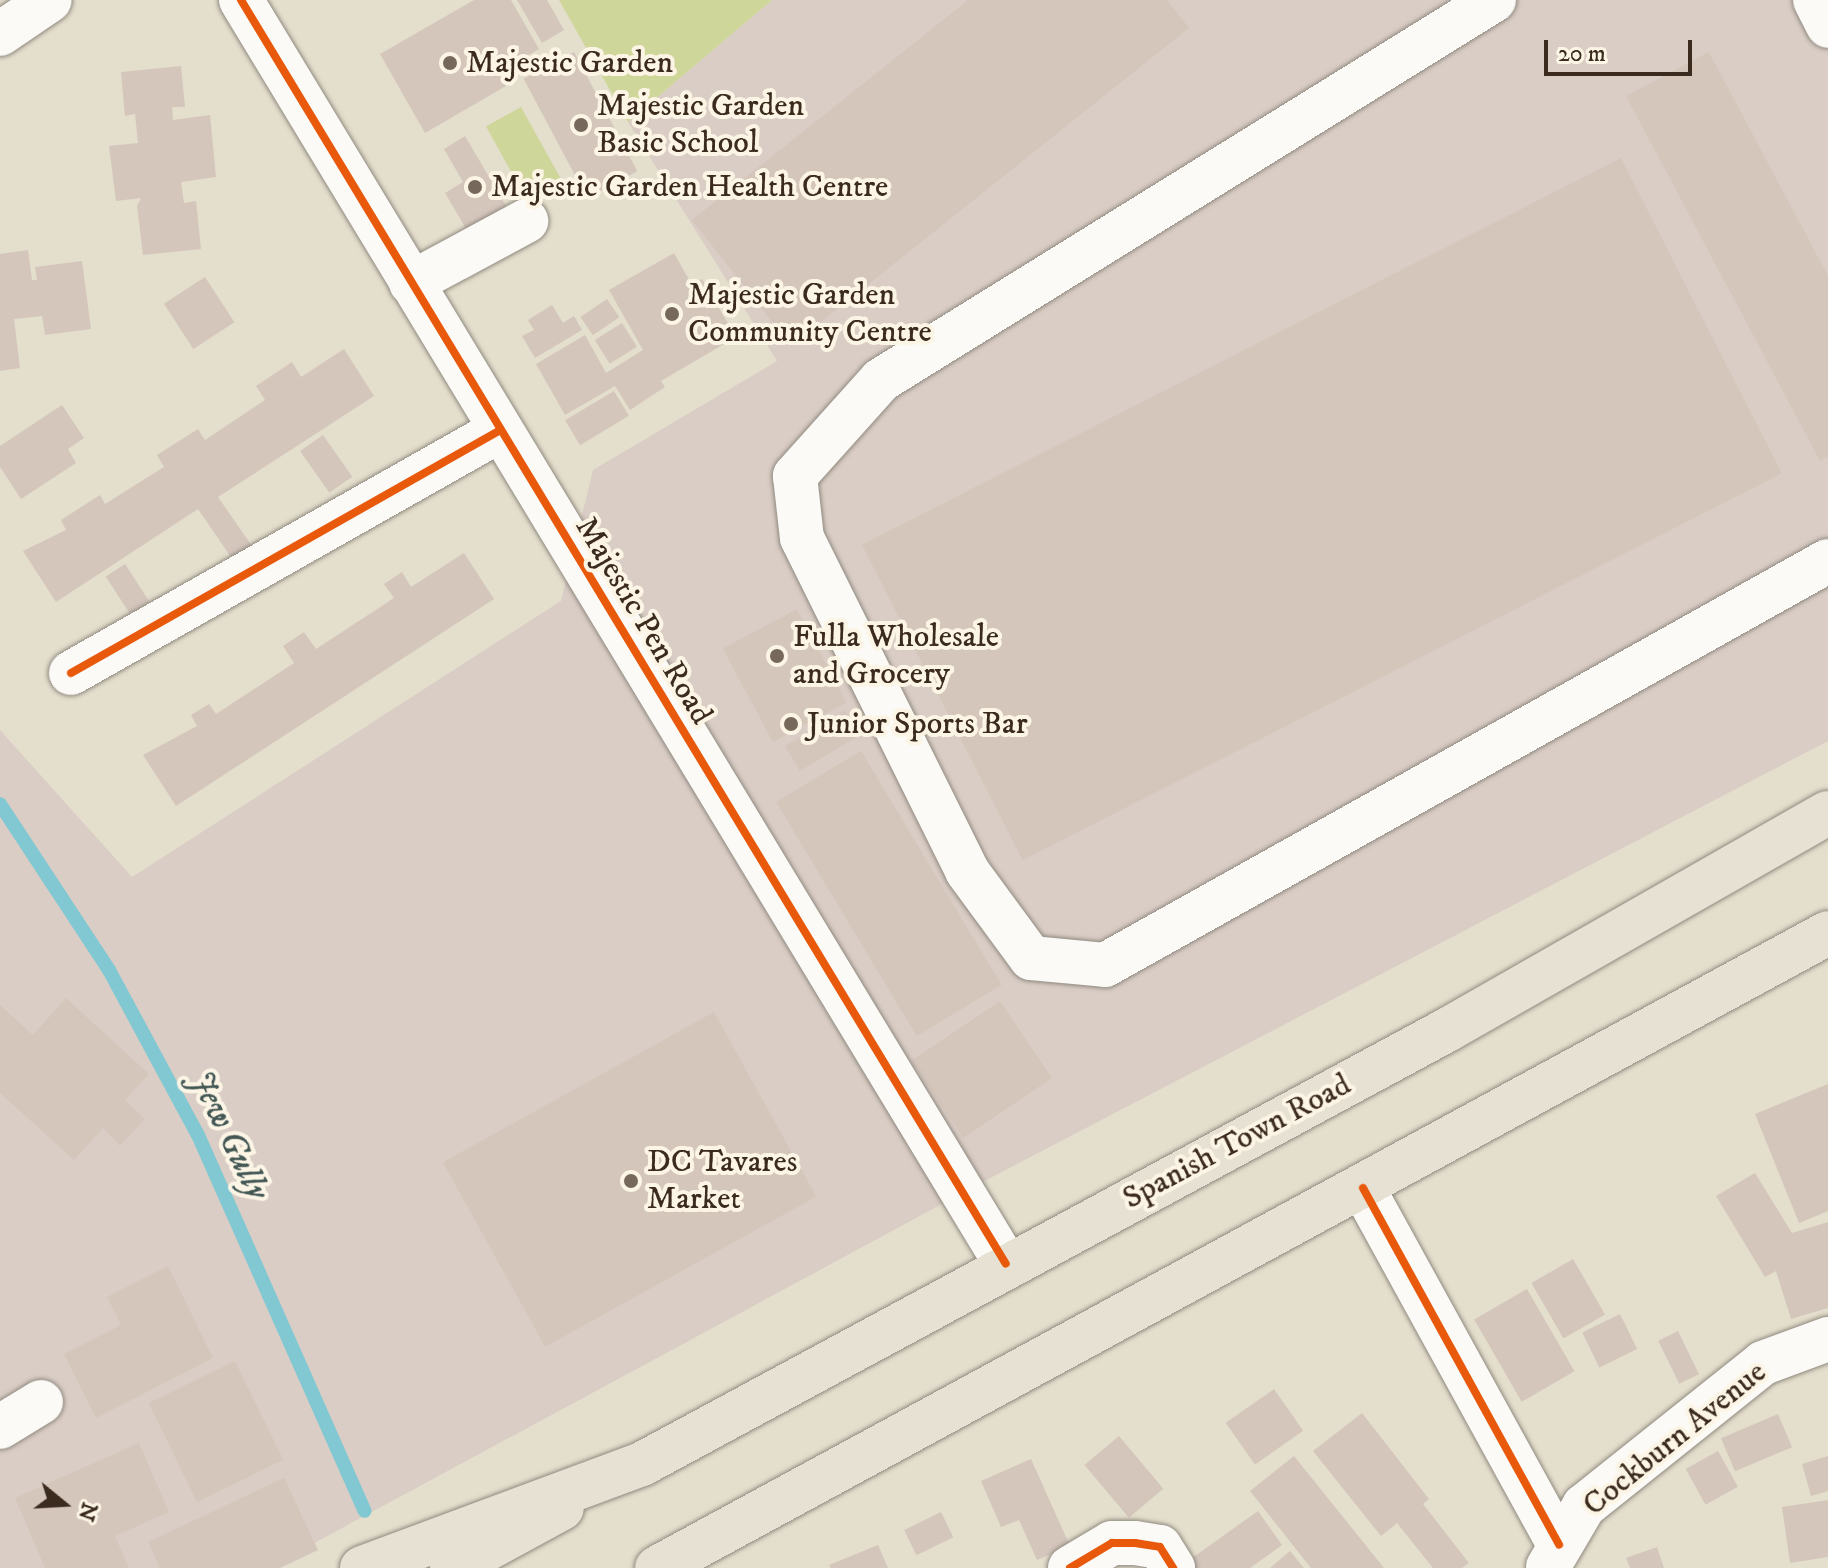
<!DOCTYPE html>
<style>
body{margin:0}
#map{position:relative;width:1828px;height:1568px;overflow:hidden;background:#e4decc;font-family:"IM FELL DW Pica",serif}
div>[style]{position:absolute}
.industrial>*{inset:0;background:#dacdc5}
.green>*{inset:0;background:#cfd69a;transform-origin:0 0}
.stream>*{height:14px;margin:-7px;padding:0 7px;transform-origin:7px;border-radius:7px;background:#81c8d2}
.building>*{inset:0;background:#d5c6bc;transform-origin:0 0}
.roads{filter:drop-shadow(0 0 2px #908a80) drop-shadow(0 0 2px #908a80)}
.minor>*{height:44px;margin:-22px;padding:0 22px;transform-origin:22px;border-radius:22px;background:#fbfaf7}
.major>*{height:44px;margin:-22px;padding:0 22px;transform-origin:22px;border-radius:22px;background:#e7e1d4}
.highway>*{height:44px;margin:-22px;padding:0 22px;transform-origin:22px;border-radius:22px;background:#e7e1d4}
.cycleway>*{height:8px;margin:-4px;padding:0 4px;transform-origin:4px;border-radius:4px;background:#e8590c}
.dots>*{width:22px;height:22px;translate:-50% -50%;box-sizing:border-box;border:4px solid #fcf5e5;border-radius:50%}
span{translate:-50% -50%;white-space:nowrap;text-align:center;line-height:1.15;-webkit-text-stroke:8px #fcf5e5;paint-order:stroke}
.poi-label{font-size:32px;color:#3b2a1e}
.left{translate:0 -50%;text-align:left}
.street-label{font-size:32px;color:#3b2a1e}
.water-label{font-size:34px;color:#435755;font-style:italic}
.north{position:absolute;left:24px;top:1464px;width:80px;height:80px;-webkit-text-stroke:6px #fcf5e5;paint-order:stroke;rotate:108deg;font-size:22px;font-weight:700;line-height:32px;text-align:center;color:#3b2a1e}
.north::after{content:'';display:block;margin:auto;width:28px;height:36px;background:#3b2a1e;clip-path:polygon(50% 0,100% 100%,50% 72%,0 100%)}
.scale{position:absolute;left:1544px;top:40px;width:148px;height:36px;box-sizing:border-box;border:4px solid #3b2a1e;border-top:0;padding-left:10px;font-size:24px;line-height:28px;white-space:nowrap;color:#3b2a1e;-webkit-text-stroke:6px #fcf5e5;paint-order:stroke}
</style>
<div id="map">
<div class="industrial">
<div style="clip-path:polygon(772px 0,1828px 0,1828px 741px,992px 1177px,268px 1568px,0 1568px,0 730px,132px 877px,561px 601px,593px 470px,777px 361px,628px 122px)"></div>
</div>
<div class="green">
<div style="clip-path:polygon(559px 0,772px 0,628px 122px)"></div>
<div style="left:521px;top:107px;width:83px;height:40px;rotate:61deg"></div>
</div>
<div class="stream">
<div style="left:0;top:804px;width:199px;rotate:56.7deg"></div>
<div style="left:109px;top:970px;width:187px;rotate:61.7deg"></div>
<div style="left:198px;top:1135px;width:411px;rotate:66.1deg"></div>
</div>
<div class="building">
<div style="clip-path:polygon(474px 0,511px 0,539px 49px,498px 73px,506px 86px,425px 133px,380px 54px)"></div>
<div style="clip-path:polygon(517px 0,547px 0,564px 30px,542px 43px)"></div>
<div style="clip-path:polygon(968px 0,1167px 0,1189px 28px,791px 346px,692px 220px)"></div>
<div style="left:574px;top:52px;width:135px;height:57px;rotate:62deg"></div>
<div style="clip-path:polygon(1709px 52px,1828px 276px,1828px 457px,1820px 461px,1626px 96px)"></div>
<div style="clip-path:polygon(181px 66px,185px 107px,172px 107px,173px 120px,210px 115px,216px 177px,181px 182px,184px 203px,196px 201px,201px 249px,143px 255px,137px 206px,141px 198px,116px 201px,109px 146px,138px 143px,135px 114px,125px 116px,121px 72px)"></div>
<div style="clip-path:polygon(465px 136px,512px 216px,472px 239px,445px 193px,463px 182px,444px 149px)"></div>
<div style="left:1621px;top:158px;width:354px;height:852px;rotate:63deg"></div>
<div style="clip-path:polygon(28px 250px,32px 280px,37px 280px,35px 267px,82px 261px,91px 329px,45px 335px,42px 316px,14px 319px,20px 368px,0 371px,0 254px)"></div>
<div style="clip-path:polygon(674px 253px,692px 285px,702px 279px,736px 337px,661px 381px,665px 387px,630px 410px,615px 386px,565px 415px,536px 364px,585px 335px,606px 373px,643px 350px,609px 290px)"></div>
<div style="left:205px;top:277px;width:54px;height:49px;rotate:57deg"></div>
<div style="left:607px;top:299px;width:22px;height:32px;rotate:56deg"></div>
<div style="clip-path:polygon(552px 305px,563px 323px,574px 316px,582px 330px,535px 358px,522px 336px,534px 330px,528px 320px)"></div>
<div style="left:622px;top:323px;width:28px;height:32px;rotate:58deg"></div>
<div style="clip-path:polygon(344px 349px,374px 396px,218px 497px,252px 546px,233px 560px,198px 509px,56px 602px,23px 551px,66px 530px,61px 520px,100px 495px,105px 504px,164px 467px,157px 455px,198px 429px,205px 440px,265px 400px,256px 386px,292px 362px,301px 377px)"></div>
<div style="left:614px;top:391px;width:29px;height:57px;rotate:59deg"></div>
<div style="clip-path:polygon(62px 405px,84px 438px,68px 449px,76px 463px,21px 499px,0 467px,0 446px)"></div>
<div style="left:323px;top:435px;width:51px;height:28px;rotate:55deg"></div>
<div style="clip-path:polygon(464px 553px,494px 599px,176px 806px,143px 755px,197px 726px,191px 715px,209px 704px,216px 714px,294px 663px,283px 646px,304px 632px,316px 649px,394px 598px,384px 584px,402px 572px,411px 587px)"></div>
<div style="left:125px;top:564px;width:45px;height:23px;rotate:57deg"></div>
<div style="left:797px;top:609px;width:106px;height:84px;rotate:62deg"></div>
<div style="left:845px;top:710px;width:29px;height:70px;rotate:59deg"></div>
<div style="left:861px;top:751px;width:273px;height:99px;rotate:59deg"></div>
<div style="clip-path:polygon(66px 998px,149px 1074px,125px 1100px,145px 1119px,120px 1146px,103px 1128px,74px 1160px,0 1093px,0 1005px,33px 1035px)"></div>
<div style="left:1000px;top:1001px;width:93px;height:107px;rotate:56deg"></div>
<div style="left:714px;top:1012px;width:211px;height:310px;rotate:61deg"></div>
<div style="clip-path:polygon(1828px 1084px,1828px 1211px,1799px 1223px,1755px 1114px)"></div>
<div style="clip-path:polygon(1755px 1173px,1792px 1233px,1828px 1222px,1828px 1308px,1791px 1319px,1776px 1271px,1765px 1277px,1716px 1196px)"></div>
<div style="left:1573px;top:1259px;width:64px;height:48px;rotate:60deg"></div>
<div style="clip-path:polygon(168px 1266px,213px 1358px,96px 1418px,64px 1354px,121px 1325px,107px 1297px)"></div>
<div style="left:1527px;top:1289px;width:95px;height:61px;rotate:60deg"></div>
<div style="left:1620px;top:1314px;width:39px;height:42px;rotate:64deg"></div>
<div style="left:1678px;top:1331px;width:48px;height:22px;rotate:64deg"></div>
<div style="left:235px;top:1361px;width:110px;height:96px;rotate:64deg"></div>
<div style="left:1274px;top:1389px;width:51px;height:59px;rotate:55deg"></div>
<div style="clip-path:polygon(1362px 1413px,1429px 1499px,1423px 1504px,1469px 1563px,1462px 1568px,1433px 1568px,1397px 1523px,1381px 1536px,1313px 1451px)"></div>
<div style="left:1778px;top:1414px;width:36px;height:62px;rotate:67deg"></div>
<div style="left:1119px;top:1436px;width:69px;height:45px;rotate:50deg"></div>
<div style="clip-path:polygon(139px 1443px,169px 1512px,115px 1536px,129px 1568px,45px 1568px,15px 1498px)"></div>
<div style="left:1718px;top:1451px;width:41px;height:37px;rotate:61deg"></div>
<div style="clip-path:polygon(1294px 1456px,1384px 1568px,1311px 1568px,1250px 1491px)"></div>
<div style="clip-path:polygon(1828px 1456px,1828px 1491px,1811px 1496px,1802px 1464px)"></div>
<div style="clip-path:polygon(1031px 1459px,1070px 1546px,1037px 1560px,1019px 1520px,1001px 1527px,981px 1481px)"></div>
<div style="clip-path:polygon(284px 1478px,318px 1550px,280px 1568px,160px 1568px,148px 1542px)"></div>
<div style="clip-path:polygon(1828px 1500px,1828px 1557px,1790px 1563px,1782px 1507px)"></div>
<div style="clip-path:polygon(1258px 1511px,1282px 1545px,1250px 1568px,1178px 1568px)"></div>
<div style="left:941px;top:1512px;width:28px;height:41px;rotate:64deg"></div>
<div style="clip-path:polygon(878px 1545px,888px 1568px,831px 1568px,829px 1565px)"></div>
<div style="clip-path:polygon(1657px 1547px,1664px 1568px,1630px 1568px,1626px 1558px)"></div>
<div style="clip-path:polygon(1290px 1551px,1304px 1568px,1270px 1568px)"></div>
</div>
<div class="roads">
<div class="minor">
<div style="left:241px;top:0;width:1477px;rotate:58.82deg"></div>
<div style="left:1494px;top:0;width:721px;rotate:148.21deg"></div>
<div style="left:881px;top:380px;width:129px;rotate:131.9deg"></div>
<div style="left:795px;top:476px;width:62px;rotate:83.6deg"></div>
<div style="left:802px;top:538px;width:372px;rotate:63.6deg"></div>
<div style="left:967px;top:871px;width:108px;rotate:53.7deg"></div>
<div style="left:1031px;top:958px;width:74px;rotate:5.4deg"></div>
<div style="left:1105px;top:965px;width:828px;rotate:-29.2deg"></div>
<div style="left:1815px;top:0;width:29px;rotate:63deg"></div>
<div style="left:0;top:34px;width:60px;rotate:-34.2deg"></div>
<div style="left:411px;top:283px;width:131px;rotate:-28.3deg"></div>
<div style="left:71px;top:673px;width:493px;rotate:-29.5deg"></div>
<div style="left:1363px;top:1188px;width:407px;rotate:61.2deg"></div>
<div style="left:0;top:1427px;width:48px;rotate:-31.4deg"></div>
<div style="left:1548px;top:1567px;width:71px;rotate:-59.5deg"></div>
<div style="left:1584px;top:1506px;width:229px;rotate:-38.6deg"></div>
<div style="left:1763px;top:1363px;width:69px;rotate:-20.3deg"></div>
<div style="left:1070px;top:1568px;width:49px;rotate:-30.8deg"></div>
<div style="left:1112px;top:1543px;width:23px"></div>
<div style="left:1135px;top:1543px;width:25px;rotate:9deg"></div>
<div style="left:1160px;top:1547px;width:25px;rotate:58deg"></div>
</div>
<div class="major">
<div style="left:452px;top:1568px;width:125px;rotate:-28.6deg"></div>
</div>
<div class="highway">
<div style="left:362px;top:1568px;width:299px;rotate:-20.4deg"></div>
<div style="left:642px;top:1464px;width:915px;rotate:-28.33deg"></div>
<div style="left:1447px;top:1030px;width:438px;rotate:-29.7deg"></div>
<div style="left:657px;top:1568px;width:1332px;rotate:-28.47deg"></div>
</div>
</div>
<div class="cycleway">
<div style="left:241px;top:0;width:1477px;rotate:58.82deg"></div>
<div style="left:71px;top:673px;width:493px;rotate:-29.5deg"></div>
<div style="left:1363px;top:1188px;width:407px;rotate:61.2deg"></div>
<div style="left:1070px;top:1568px;width:49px;rotate:-30.8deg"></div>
<div style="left:1112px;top:1543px;width:23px"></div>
<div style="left:1135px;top:1543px;width:25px;rotate:9deg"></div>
<div style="left:1160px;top:1547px;width:25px;rotate:58deg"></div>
</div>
<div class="dots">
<div style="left:450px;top:63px;background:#76695b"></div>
<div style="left:581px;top:125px;background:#76695b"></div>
<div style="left:475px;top:187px;background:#76695b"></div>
<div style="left:672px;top:314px;background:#76695b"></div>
<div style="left:777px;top:656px;background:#76695b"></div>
<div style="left:791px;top:724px;background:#76695b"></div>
<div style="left:631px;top:1181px;background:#76695b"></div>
</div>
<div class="poi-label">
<span class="left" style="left:466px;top:63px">Majestic Garden</span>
<span class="left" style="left:597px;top:125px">Majestic Garden<br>Basic School</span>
<span class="left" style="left:491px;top:187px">Majestic Garden Health Centre</span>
<span class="left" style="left:688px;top:314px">Majestic Garden<br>Community Centre</span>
<span class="left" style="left:793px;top:656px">Fulla Wholesale<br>and Grocery</span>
<span class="left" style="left:807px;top:724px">Junior Sports Bar</span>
<span class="left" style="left:647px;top:1181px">DC Tavares<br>Market</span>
</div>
<div class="street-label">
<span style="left:643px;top:621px;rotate:59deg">Majestic Pen Road</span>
<span style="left:1237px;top:1142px;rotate:-28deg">Spanish Town Road</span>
<span style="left:1675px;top:1439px;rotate:-39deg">Cockburn Avenue</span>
</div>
<div class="water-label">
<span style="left:228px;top:1135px;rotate:64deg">Jew Gully</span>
</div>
<div class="north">N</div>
<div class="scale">20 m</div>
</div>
